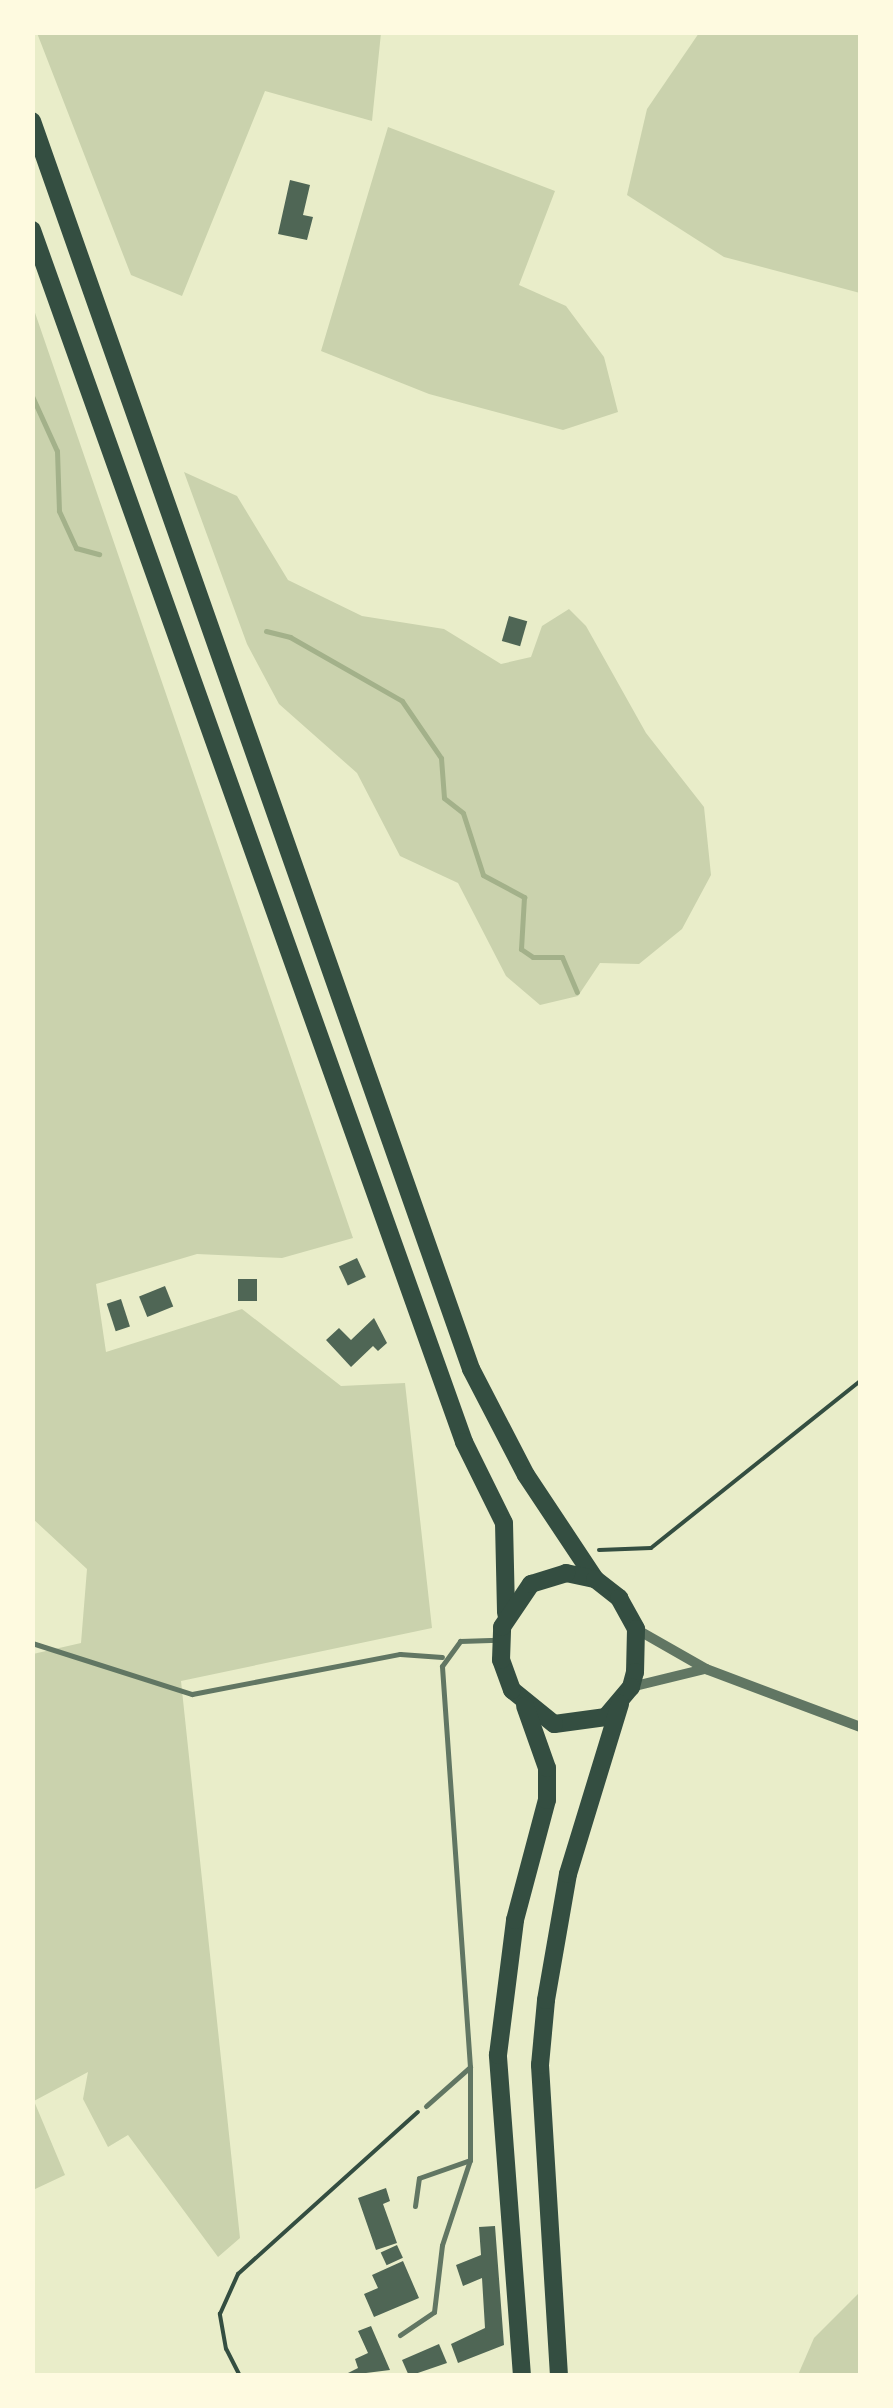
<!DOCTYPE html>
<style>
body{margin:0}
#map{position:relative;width:893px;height:2408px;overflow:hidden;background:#e9edc9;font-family:"Golos Text",sans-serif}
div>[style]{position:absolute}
.green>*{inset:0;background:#cad2ad}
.stream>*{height:5px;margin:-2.5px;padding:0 2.5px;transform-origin:2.5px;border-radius:2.5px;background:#a3b18a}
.building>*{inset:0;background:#4f6655;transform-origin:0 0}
.path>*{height:4px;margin:-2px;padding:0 2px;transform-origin:2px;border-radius:2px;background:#344e41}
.service>*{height:5px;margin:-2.5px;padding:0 2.5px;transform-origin:2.5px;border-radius:2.5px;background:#617663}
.minor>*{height:10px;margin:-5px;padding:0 5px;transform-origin:5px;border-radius:5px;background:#617663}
.trunk>*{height:18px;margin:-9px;padding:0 9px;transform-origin:9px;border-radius:9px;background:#344e41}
span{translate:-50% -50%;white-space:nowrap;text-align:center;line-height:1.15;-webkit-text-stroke:10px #fefae0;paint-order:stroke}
.frame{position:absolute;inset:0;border:35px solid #fefae0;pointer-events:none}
</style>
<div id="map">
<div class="green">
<div style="clip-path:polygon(37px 33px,381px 33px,372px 121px,265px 91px,182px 296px,131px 275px)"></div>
<div style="clip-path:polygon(699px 33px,860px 33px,860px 293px,724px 257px,627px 195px,647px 109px)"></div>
<div style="clip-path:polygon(388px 127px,555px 191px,519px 285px,566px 306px,604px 357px,618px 412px,563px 430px,429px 394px,321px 351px)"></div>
<div style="clip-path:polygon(32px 304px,353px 1238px,282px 1258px,197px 1254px,96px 1284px,106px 1352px,242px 1309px,341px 1386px,405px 1383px,432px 1628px,181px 1681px,240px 2238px,218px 2257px,128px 2135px,108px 2147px,83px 2099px,88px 2072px,34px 2101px,65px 2175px,33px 2190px,33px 1654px,81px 1643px,87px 1569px,32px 1518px)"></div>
<div style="clip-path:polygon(184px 472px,237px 496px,288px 580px,362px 616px,444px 629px,501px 664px,531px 657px,542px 626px,569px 609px,586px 626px,646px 733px,704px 807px,711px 875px,682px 929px,639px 964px,600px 963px,578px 996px,540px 1005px,506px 976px,458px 883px,400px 856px,357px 773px,279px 704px,247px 644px)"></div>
<div style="clip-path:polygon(860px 2292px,860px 2375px,798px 2375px,814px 2338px)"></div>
</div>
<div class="stream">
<div style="left:32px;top:396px;width:60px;rotate:65.6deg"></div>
<div style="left:57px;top:451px;width:60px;rotate:88.1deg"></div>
<div style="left:59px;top:511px;width:41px;rotate:65.3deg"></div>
<div style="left:76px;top:548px;width:24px;rotate:15deg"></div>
<div style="left:266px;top:631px;width:25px;rotate:14deg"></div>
<div style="left:290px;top:637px;width:129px;rotate:29.7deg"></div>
<div style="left:402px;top:701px;width:69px;rotate:55.6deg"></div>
<div style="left:441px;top:758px;width:40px;rotate:85.7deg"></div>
<div style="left:444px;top:798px;width:24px;rotate:38deg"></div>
<div style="left:463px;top:813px;width:65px;rotate:72.1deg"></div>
<div style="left:483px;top:875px;width:47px;rotate:28.2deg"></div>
<div style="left:524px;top:897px;width:52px;rotate:93.3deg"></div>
<div style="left:521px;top:949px;width:14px;rotate:34deg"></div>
<div style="left:533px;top:957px;width:29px"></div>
<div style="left:562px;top:957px;width:38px;rotate:67deg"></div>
</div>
<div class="building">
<div style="clip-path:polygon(290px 180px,310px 185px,303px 215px,313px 217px,307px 240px,278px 234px)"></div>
<div style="left:509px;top:616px;width:19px;height:26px;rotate:16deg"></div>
<div style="left:357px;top:1258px;width:21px;height:20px;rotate:65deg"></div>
<div style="left:238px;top:1279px;width:19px;height:22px"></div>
<div style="left:165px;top:1286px;width:22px;height:28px;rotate:68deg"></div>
<div style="left:121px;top:1299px;width:29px;height:15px;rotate:72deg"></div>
<div style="clip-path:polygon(374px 1318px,387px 1343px,378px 1351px,373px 1346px,351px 1367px,326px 1340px,339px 1328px,351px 1340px)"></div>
<div style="clip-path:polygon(386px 2188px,390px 2201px,383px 2204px,397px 2243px,376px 2250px,358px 2198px)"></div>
<div style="clip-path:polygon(495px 2226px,504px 2345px,458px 2363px,451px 2344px,485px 2328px,482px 2278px,463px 2286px,456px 2265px,481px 2255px,479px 2227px)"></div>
<div style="left:397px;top:2245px;width:14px;height:18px;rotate:65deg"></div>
<div style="clip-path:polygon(403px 2261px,419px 2298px,374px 2317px,364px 2294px,378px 2288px,372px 2275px)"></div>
<div style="clip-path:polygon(371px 2326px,390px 2370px,342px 2376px,358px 2368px,355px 2359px,368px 2353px,358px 2331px)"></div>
<div style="clip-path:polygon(439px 2344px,447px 2363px,409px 2376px,402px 2360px)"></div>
</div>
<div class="path">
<div style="left:599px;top:1550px;width:52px;rotate:-2.2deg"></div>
<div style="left:651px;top:1548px;width:268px;rotate:-38.6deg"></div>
<div style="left:240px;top:2376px;width:30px;rotate:-117deg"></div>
<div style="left:226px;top:2349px;width:36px;rotate:-100deg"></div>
<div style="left:220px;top:2314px;width:44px;rotate:-65.8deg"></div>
<div style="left:238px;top:2274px;width:242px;rotate:-42deg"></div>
</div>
<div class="service">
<div style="left:32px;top:1643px;width:168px;rotate:17.7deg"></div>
<div style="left:192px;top:1694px;width:212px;rotate:-10.9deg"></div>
<div style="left:400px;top:1654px;width:42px;rotate:4.1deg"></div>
<div style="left:426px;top:2106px;width:59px;rotate:-41.6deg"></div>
<div style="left:470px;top:2067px;width:402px;rotate:-94deg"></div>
<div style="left:442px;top:1666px;width:31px;rotate:-54deg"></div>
<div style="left:460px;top:1641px;width:38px;rotate:-2deg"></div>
<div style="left:415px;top:2206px;width:28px;rotate:-82deg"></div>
<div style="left:419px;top:2178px;width:54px;rotate:-19.4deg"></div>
<div style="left:400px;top:2335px;width:41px;rotate:-34.1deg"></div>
<div style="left:434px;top:2312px;width:67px;rotate:-83.2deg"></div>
<div style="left:442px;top:2245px;width:89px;rotate:-71.8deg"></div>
<div style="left:470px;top:2160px;width:93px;rotate:-90deg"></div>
</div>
<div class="minor">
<div style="left:636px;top:1629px;width:81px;rotate:29.7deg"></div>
<div style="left:706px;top:1669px;width:165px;rotate:20.6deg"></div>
<div style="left:631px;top:1687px;width:76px;rotate:-13.7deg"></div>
</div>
<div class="trunk">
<div style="left:32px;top:121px;width:1323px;rotate:70.62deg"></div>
<div style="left:471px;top:1369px;width:119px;rotate:62.6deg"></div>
<div style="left:526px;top:1475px;width:125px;rotate:56.4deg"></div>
<div style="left:32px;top:230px;width:1287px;rotate:70.38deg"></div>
<div style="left:464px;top:1442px;width:90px;rotate:63.7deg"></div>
<div style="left:504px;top:1523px;width:90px;rotate:88.7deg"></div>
<div style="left:566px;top:1573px;width:30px;rotate:12deg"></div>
<div style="left:595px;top:1579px;width:31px;rotate:38deg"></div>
<div style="left:619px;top:1598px;width:35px;rotate:61deg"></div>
<div style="left:636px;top:1629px;width:43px;rotate:91.3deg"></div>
<div style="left:635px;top:1672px;width:16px;rotate:105deg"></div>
<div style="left:631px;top:1687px;width:39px;rotate:130deg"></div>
<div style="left:606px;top:1717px;width:52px;rotate:172.3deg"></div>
<div style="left:554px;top:1724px;width:54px;rotate:-141deg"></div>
<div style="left:512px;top:1690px;width:32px;rotate:-110deg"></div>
<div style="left:501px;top:1660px;width:33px;rotate:-88deg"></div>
<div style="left:502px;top:1627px;width:52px;rotate:-56deg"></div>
<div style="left:531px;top:1584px;width:37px;rotate:-17deg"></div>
<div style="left:522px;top:2376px;width:322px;rotate:-94.3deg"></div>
<div style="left:498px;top:2055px;width:136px;rotate:-82.8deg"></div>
<div style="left:515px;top:1920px;width:124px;rotate:-75.1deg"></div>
<div style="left:547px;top:1800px;width:32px;rotate:-90deg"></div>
<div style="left:547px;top:1768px;width:66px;rotate:-109.5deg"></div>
<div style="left:559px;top:2376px;width:312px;rotate:-93.5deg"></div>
<div style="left:540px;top:2065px;width:65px;rotate:-84.7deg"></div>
<div style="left:546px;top:2000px;width:128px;rotate:-80.1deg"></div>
<div style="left:568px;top:1874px;width:178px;rotate:-73deg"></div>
</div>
<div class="frame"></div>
</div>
